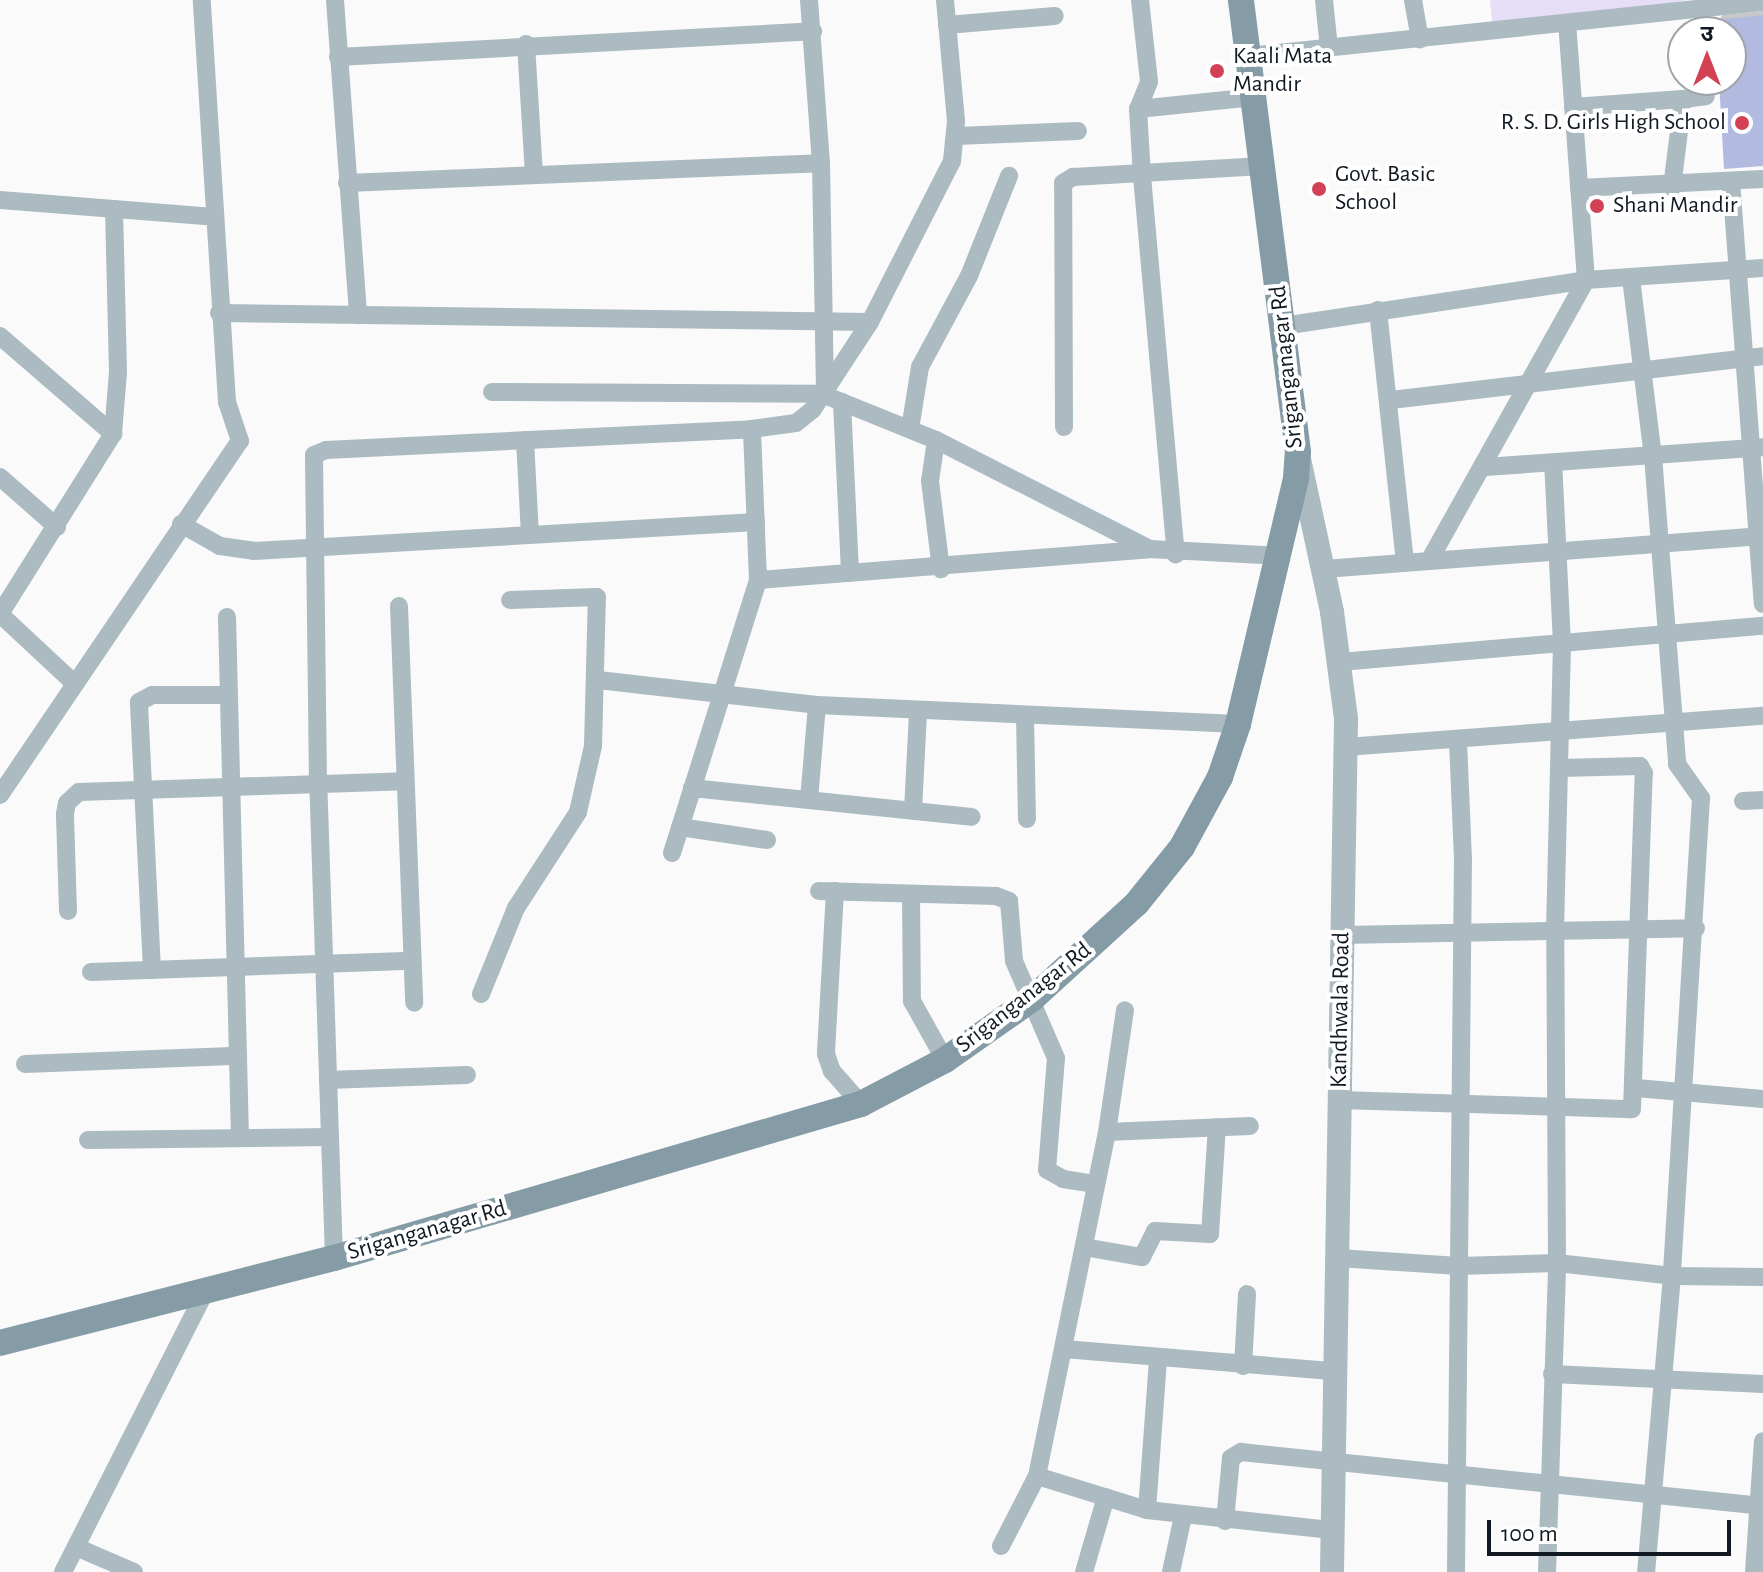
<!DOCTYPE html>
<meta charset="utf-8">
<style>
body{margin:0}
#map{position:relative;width:1763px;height:1572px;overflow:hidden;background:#fafafa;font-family:"Alegreya Sans","Noto Sans Devanagari",sans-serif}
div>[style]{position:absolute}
.green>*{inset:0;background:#e6ddf7}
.shadow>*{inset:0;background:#0003}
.building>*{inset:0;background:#b2bae0}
.minor>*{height:18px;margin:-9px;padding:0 9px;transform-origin:9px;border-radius:9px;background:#abbbc1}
.tertiary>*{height:24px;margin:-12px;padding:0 12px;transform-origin:12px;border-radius:12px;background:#abbbc1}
.secondary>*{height:26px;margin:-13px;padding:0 13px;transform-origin:13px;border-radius:13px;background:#859ca6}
.dots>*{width:22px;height:22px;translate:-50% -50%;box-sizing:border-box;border:4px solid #fff;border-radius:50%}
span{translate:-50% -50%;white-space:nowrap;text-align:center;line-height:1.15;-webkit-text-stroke:8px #fff;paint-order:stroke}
.poi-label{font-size:24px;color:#111922}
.left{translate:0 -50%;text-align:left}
.right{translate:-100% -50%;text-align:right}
.street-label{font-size:24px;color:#111922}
.north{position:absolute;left:1667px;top:16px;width:80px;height:80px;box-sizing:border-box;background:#fff;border:2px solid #a0a3a7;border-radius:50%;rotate:0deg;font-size:22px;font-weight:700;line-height:32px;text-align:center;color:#111922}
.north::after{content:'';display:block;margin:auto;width:28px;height:36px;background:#d34254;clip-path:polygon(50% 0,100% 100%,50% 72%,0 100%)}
.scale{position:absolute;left:1487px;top:1520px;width:244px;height:36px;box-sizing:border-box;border:4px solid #111922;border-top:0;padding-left:10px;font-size:24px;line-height:28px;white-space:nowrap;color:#111922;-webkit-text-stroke:6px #fff;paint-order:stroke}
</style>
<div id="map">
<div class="green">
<div style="clip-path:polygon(1490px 0,1688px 0,1493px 32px)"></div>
</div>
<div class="shadow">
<div style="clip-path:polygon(1763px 11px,1763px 162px,1721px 80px,1731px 80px,1731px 32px,1718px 32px,1717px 21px,1723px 15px)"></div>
</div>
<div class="building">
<div style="clip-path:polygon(1763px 15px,1763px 166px,1724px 169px,1719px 80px,1731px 80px,1731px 32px,1716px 32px,1715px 20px)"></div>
</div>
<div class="minor">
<div style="left:335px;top:0;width:316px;rotate:85.8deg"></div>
<div style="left:809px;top:0;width:163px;rotate:85.8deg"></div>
<div style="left:821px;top:163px;width:227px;rotate:89deg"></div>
<div style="left:1140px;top:0;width:82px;rotate:83.7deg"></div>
<div style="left:1149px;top:82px;width:29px;rotate:112deg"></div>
<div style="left:1138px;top:109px;width:67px;rotate:86.6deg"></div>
<div style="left:1142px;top:176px;width:380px;rotate:84.9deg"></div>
<div style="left:1324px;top:0;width:48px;rotate:84.1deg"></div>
<div style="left:1413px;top:0;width:40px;rotate:80deg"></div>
<div style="left:947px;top:25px;width:108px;rotate:-4.8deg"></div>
<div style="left:526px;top:44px;width:131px;rotate:86.5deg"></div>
<div style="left:1248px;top:56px;width:518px;rotate:-5.99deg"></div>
<div style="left:338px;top:57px;width:476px;rotate:-3.1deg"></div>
<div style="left:1683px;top:99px;width:23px;rotate:-7deg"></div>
<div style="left:1573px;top:107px;width:110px;rotate:-4.2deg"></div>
<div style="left:1683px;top:99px;width:89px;rotate:97.1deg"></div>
<div style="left:1138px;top:109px;width:117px;rotate:-5.9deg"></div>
<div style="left:956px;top:136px;width:122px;rotate:-2.3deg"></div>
<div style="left:1731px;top:181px;width:424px;rotate:85.7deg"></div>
<div style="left:347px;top:183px;width:474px;rotate:-2.4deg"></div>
<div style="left:1579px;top:188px;width:184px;rotate:-2.8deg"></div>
<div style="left:0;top:200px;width:215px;rotate:4.5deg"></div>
<div style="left:1631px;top:278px;width:179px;rotate:83deg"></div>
<div style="left:1653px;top:456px;width:309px;rotate:85.5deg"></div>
<div style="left:1677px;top:764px;width:42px;rotate:54.8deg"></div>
<div style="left:1701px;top:798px;width:479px;rotate:93.5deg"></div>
<div style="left:1672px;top:1276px;width:297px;rotate:95deg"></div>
<div style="left:1378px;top:310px;width:254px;rotate:83.9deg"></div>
<div style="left:219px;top:313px;width:651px;rotate:0.79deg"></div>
<div style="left:1283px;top:326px;width:306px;rotate:-8.6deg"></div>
<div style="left:1586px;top:280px;width:177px;rotate:-3.9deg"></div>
<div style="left:0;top:336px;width:150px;rotate:40.9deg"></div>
<div style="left:492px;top:392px;width:330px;rotate:0.3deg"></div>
<div style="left:822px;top:394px;width:123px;rotate:22deg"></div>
<div style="left:936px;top:440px;width:240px;rotate:27deg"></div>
<div style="left:1391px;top:400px;width:375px;rotate:-6.7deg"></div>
<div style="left:842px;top:402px;width:171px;rotate:87.3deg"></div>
<div style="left:1064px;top:427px;width:244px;rotate:-90.2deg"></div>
<div style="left:1063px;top:183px;width:12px;rotate:-31deg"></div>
<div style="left:1073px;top:177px;width:190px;rotate:-3.3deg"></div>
<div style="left:910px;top:429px;width:63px;rotate:-80.8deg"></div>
<div style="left:920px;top:367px;width:103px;rotate:-61.7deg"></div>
<div style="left:969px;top:276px;width:108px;rotate:-68.2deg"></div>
<div style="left:525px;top:440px;width:95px;rotate:87deg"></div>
<div style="left:936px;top:440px;width:41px;rotate:98.3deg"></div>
<div style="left:930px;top:481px;width:89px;rotate:82.9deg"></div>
<div style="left:1486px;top:467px;width:278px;rotate:-4.1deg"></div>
<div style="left:0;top:477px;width:76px;rotate:41.3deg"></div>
<div style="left:181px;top:524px;width:45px;rotate:29.4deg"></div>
<div style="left:220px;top:546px;width:34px;rotate:8deg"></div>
<div style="left:254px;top:551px;width:503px;rotate:-3.31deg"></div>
<div style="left:1429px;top:561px;width:322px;rotate:-60.8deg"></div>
<div style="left:1586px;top:280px;width:258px;rotate:-94.2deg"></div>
<div style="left:1324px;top:569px;width:440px;rotate:-4.3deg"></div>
<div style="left:758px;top:580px;width:151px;rotate:-92.3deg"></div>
<div style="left:752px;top:429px;width:44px;rotate:-7.8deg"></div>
<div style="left:796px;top:423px;width:22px;rotate:-39deg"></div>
<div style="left:813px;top:409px;width:104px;rotate:-56.8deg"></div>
<div style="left:870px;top:322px;width:181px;rotate:-63deg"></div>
<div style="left:952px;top:161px;width:40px;rotate:-84.3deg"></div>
<div style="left:956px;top:121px;width:121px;rotate:-95.2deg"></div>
<div style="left:399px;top:606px;width:397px;rotate:87.8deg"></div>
<div style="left:227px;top:617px;width:521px;rotate:88.57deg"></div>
<div style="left:1340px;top:662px;width:425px;rotate:-4.9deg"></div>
<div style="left:598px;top:680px;width:220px;rotate:6.5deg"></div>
<div style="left:817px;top:705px;width:421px;rotate:2.6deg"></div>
<div style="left:75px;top:684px;width:103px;rotate:-137deg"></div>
<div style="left:0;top:614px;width:213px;rotate:-57.9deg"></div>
<div style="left:113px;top:434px;width:62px;rotate:-85.4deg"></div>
<div style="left:118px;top:372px;width:163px;rotate:-91.4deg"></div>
<div style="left:1025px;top:716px;width:103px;rotate:88.9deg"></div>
<div style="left:1346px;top:747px;width:418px;rotate:-4.3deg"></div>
<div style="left:692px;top:788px;width:281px;rotate:5.9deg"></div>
<div style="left:0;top:795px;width:428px;rotate:-55.9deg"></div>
<div style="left:240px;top:441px;width:41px;rotate:-108.4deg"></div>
<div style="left:227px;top:402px;width:403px;rotate:-93.6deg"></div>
<div style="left:809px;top:800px;width:95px;rotate:-85.2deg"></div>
<div style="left:1743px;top:801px;width:20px;rotate:-3deg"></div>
<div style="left:913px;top:811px;width:100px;rotate:-87.1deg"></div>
<div style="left:680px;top:827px;width:88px;rotate:8.5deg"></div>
<div style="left:672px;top:853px;width:286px;rotate:-72.5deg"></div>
<div style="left:758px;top:580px;width:393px;rotate:-4.5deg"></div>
<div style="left:1150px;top:549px;width:130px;rotate:3.1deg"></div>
<div style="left:819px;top:891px;width:177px;rotate:1.6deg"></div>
<div style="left:996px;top:896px;width:14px;rotate:21deg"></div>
<div style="left:1009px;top:901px;width:60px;rotate:85.2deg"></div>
<div style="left:1014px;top:961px;width:106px;rotate:66.6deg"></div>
<div style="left:1056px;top:1058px;width:112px;rotate:94.6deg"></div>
<div style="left:1047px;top:1170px;width:18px;rotate:29deg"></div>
<div style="left:1063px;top:1179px;width:33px;rotate:9deg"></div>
<div style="left:835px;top:891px;width:163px;rotate:93.2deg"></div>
<div style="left:826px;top:1054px;width:18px;rotate:71deg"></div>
<div style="left:832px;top:1071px;width:44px;rotate:48.7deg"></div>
<div style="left:911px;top:895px;width:106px;rotate:89.5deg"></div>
<div style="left:912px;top:1001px;width:68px;rotate:60.8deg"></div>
<div style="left:68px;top:911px;width:97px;rotate:-91.8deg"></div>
<div style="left:65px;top:814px;width:11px;rotate:-80deg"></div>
<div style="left:67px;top:803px;width:16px;rotate:-43deg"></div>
<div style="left:79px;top:792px;width:325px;rotate:-1.9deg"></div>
<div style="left:1342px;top:935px;width:354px;rotate:-1.1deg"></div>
<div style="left:152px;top:970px;width:268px;rotate:-92.8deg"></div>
<div style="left:139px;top:702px;width:15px;rotate:-28deg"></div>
<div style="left:152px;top:695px;width:75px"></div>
<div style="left:91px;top:972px;width:321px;rotate:-2deg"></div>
<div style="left:481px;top:994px;width:93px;rotate:-67.9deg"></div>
<div style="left:516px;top:908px;width:114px;rotate:-57.1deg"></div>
<div style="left:578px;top:812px;width:68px;rotate:-77.2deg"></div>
<div style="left:593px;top:746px;width:149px;rotate:-88.5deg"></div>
<div style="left:597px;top:597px;width:87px;rotate:178deg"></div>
<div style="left:25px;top:1064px;width:213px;rotate:-2.2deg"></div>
<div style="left:328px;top:1080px;width:139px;rotate:-2.1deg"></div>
<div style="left:1636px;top:1088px;width:127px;rotate:5deg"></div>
<div style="left:1340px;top:1100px;width:292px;rotate:1.8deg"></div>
<div style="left:1632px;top:1109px;width:336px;rotate:-88deg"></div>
<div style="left:1644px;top:773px;width:8px;rotate:-120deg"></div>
<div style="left:1640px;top:766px;width:79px;rotate:178.5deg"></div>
<div style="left:1107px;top:1132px;width:143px;rotate:-2.4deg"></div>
<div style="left:88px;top:1140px;width:242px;rotate:-0.7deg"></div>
<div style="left:1084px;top:1247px;width:59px;rotate:9.8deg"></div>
<div style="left:1142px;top:1257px;width:29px;rotate:-63deg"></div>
<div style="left:1155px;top:1231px;width:55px;rotate:3.1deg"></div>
<div style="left:1210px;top:1234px;width:107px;rotate:-86.3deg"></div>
<div style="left:334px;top:1258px;width:474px;rotate:-91.9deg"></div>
<div style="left:318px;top:784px;width:329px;rotate:-90.7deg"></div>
<div style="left:314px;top:455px;width:13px;rotate:-23deg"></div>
<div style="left:326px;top:450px;width:427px;rotate:-2.8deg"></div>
<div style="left:1338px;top:1258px;width:121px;rotate:3.8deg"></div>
<div style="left:1459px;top:1266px;width:98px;rotate:-1.8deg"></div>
<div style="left:1557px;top:1263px;width:116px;rotate:6.4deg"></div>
<div style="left:1672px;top:1276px;width:91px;rotate:0.6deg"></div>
<div style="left:1064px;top:1349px;width:271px;rotate:4.7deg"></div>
<div style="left:1243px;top:1366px;width:72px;rotate:-86.8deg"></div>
<div style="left:1552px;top:1374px;width:211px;rotate:2.7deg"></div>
<div style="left:1037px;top:1476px;width:115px;rotate:17.2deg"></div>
<div style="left:1147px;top:1510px;width:186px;rotate:6.2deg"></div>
<div style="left:1147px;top:1510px;width:151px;rotate:-85.8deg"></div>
<div style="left:1225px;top:1521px;width:63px;rotate:-84.6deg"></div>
<div style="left:1231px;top:1458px;width:12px;rotate:-31deg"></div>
<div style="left:1241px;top:1452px;width:525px;rotate:5.91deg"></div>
<div style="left:1001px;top:1546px;width:79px;rotate:-62.8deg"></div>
<div style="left:1037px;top:1476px;width:351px;rotate:-78.5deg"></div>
<div style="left:1107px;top:1132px;width:123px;rotate:-81.6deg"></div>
<div style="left:76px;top:1547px;width:63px;rotate:23.3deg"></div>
<div style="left:63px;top:1572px;width:314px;rotate:-63.1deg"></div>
<div style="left:1084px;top:1572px;width:78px;rotate:-73.7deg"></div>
<div style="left:1171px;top:1572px;width:57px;rotate:-77.9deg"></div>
<div style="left:1456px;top:1572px;width:712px;rotate:-89.44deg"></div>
<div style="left:1463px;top:860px;width:121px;rotate:-92.4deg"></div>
<div style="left:1547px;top:1572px;width:309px;rotate:-88.1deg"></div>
<div style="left:1557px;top:1263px;width:332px;rotate:-90.3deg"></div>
<div style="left:1555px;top:931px;width:287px;rotate:-88.6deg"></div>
<div style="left:1562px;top:644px;width:181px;rotate:-92.8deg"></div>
<div style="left:1754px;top:1572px;width:131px;rotate:-86.1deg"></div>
</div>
<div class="tertiary">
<div style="left:1299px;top:459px;width:157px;rotate:77.8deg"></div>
<div style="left:1332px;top:612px;width:108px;rotate:82.5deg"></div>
<div style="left:1346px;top:719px;width:853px;rotate:90.94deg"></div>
</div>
<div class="secondary">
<div style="left:0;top:1343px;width:345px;rotate:-14.3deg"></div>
<div style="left:334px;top:1258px;width:549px;rotate:-16.29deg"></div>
<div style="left:861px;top:1104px;width:95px;rotate:-27.6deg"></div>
<div style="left:945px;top:1060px;width:106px;rotate:-35deg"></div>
<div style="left:1032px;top:999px;width:142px;rotate:-42.4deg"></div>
<div style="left:1137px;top:903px;width:72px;rotate:-51.2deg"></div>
<div style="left:1182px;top:847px;width:80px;rotate:-61.5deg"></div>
<div style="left:1220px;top:777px;width:56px;rotate:-71.2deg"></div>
<div style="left:1238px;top:724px;width:253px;rotate:-76.7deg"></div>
<div style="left:1296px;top:478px;width:26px;rotate:-86deg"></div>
<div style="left:1298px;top:452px;width:456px;rotate:-97.2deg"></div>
</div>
<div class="dots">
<div style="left:1217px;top:71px;background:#d34254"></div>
<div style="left:1742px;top:123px;background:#d34254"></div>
<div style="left:1319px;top:189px;background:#d34254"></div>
<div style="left:1597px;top:206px;background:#d34254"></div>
</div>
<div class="poi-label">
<span class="left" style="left:1233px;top:71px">Kaali Mata<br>Mandir</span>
<span class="right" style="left:1726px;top:123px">R. S. D. Girls High School</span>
<span class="left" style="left:1335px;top:189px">Govt. Basic<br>School</span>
<span class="left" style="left:1613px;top:206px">Shani Mandir</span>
</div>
<div class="street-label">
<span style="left:1287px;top:367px;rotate:-96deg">Sriganganagar Rd</span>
<span style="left:1024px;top:998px;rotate:-38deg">Sriganganagar Rd</span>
<span style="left:1341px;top:1010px;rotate:-89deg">Kandhwala Road</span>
<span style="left:427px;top:1231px;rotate:-16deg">Sriganganagar Rd</span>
</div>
<div class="north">उ</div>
<div class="scale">100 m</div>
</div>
